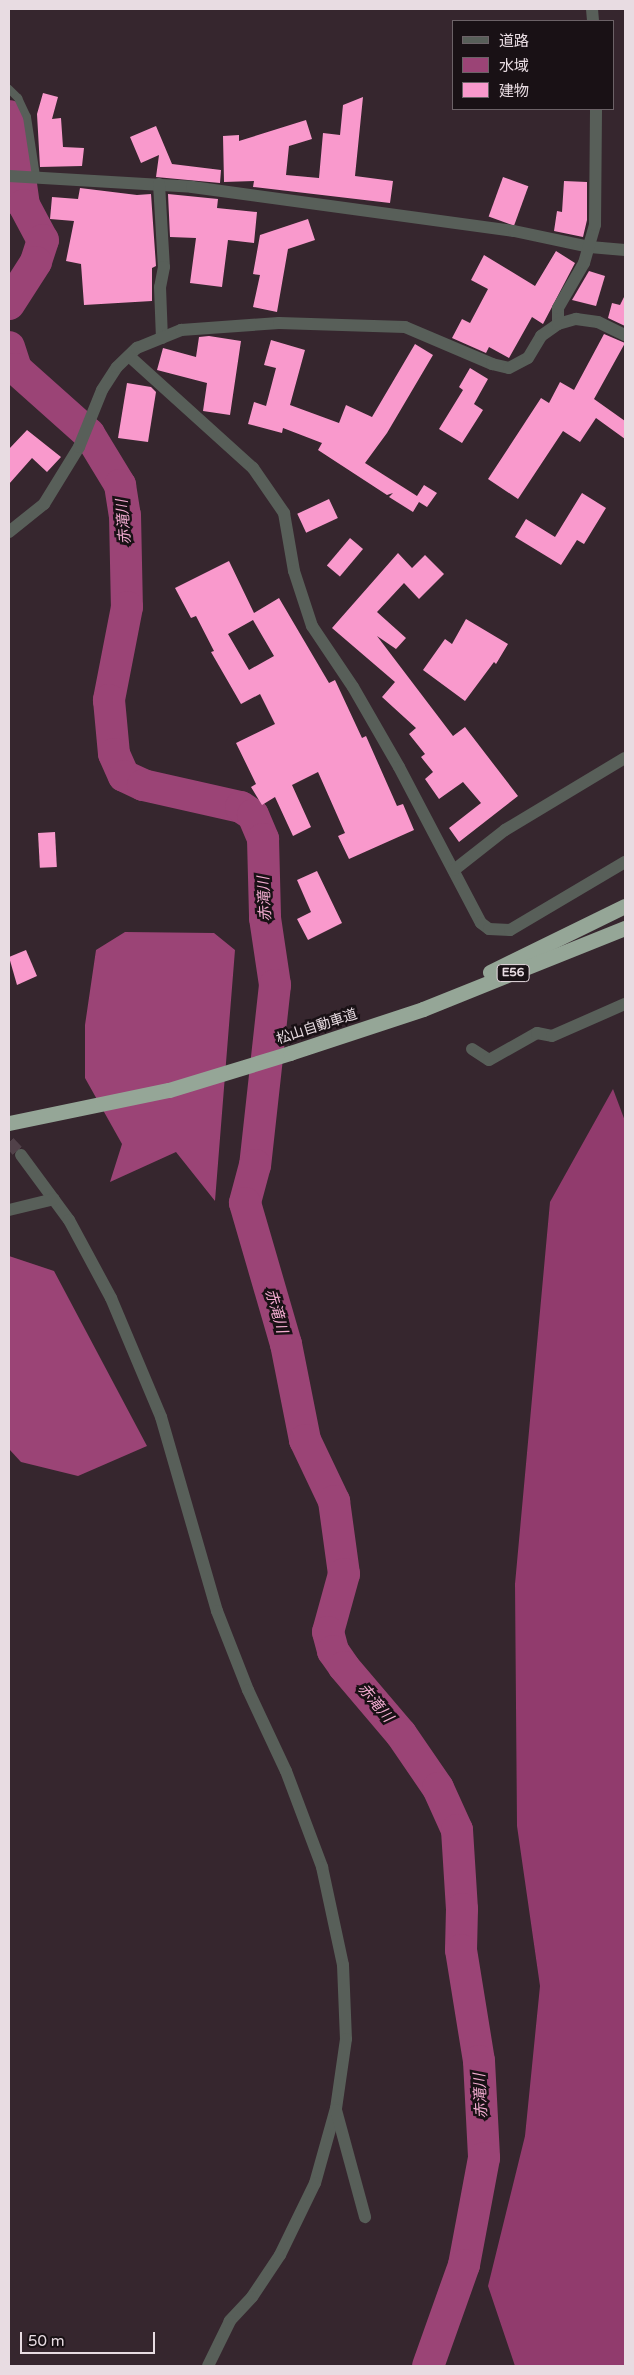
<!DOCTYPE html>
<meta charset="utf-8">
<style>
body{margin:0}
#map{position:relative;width:634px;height:2375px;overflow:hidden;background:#36262e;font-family:"Varela Round","Noto Sans JP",sans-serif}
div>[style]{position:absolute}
.forest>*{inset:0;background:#913b6d}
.water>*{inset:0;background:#9b4476}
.river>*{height:32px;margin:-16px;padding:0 16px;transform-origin:16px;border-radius:16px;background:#9b4476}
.building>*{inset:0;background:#f999cc;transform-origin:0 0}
.street-tunnel>*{height:12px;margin-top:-6px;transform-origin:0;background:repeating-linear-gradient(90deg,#514149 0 12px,transparent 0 18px)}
.lane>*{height:8px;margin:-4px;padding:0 4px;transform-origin:4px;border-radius:4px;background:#585f59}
.street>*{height:12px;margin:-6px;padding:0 6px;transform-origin:6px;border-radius:6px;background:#585f59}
.highway>*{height:15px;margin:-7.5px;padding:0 7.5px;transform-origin:7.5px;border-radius:7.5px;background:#95a697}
span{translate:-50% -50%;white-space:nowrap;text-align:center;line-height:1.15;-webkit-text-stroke:5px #191115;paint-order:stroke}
.shield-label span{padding:1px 4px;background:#191115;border:1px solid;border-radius:4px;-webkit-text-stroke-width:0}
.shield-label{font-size:12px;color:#e8dce2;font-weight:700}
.street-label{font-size:14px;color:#e8dce2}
.water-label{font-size:15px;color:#f4add2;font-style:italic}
.frame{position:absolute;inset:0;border:10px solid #e8dce2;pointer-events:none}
.legend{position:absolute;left:452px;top:20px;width:162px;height:90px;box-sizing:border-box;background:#191115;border:1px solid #6c6267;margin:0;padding:6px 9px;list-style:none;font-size:15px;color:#e8dce2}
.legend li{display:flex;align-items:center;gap:10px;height:25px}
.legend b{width:25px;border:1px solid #6c6267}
.scale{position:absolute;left:20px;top:2332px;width:135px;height:22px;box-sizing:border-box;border:2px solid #e8dce2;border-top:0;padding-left:6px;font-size:15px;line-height:18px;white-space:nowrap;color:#e8dce2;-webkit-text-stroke:4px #191115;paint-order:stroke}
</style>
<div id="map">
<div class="forest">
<div style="clip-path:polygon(613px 1089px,625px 1121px,625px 2366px,515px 2366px,488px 2286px,525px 2136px,540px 1986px,517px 1826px,515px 1584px,550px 1202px)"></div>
</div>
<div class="water">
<div style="clip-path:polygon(125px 932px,214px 933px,235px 950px,215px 1201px,176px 1152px,110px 1182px,122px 1144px,85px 1078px,85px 1025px,96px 950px)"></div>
<div style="clip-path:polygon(9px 1256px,54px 1271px,147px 1446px,78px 1476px,21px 1462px,9px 1449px)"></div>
</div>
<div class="river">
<div style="left:9px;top:116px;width:6px;rotate:59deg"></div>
<div style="left:12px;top:121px;width:85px;rotate:81.9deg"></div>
<div style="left:24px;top:205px;width:40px;rotate:62deg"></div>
<div style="left:43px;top:240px;width:23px;rotate:108deg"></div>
<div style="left:36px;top:262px;width:50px;rotate:122.7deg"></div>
<div style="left:9px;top:347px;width:23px;rotate:72deg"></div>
<div style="left:16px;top:369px;width:98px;rotate:41.7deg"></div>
<div style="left:89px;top:434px;width:60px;rotate:58.7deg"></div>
<div style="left:120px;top:485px;width:30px;rotate:81deg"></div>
<div style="left:125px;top:515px;width:92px;rotate:88.8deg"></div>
<div style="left:127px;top:607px;width:95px;rotate:101deg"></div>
<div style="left:109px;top:700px;width:54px;rotate:84.7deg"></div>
<div style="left:114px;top:754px;width:24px;rotate:66deg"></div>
<div style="left:124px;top:776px;width:21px;rotate:25deg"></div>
<div style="left:143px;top:785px;width:100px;rotate:12.7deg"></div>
<div style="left:241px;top:807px;width:14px;rotate:34deg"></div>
<div style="left:253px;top:815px;width:26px;rotate:67deg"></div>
<div style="left:263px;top:839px;width:79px;rotate:88.5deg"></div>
<div style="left:265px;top:918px;width:68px;rotate:81.5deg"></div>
<div style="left:275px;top:985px;width:181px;rotate:96.3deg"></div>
<div style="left:255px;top:1165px;width:39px;rotate:105deg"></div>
<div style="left:245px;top:1203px;width:147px;rotate:73.8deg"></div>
<div style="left:286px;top:1344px;width:98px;rotate:78.8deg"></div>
<div style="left:305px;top:1440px;width:68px;rotate:64.6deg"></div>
<div style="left:334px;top:1501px;width:74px;rotate:82.2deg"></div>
<div style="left:344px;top:1574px;width:60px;rotate:105.4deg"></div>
<div style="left:328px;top:1632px;width:20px;rotate:75deg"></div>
<div style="left:333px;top:1651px;width:19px;rotate:55deg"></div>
<div style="left:344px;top:1667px;width:88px;rotate:49.6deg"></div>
<div style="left:401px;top:1734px;width:65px;rotate:55.6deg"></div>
<div style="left:438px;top:1788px;width:46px;rotate:65.7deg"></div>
<div style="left:457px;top:1830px;width:79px;rotate:86.4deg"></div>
<div style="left:462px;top:1909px;width:41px;rotate:91.4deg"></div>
<div style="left:461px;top:1950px;width:112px;rotate:80.8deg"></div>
<div style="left:479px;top:2061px;width:97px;rotate:87deg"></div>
<div style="left:484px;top:2158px;width:109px;rotate:100.6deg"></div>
<div style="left:464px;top:2265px;width:107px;rotate:109.6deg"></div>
</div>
<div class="building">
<div style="clip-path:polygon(43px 93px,58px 97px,52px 119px,61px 118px,63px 147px,84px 148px,82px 166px,40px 167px,37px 114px)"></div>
<div style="clip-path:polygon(363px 97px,355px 176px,393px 181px,390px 203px,253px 187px,254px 181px,224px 182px,223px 136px,239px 135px,239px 141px,306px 120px,312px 139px,289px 146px,286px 175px,319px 178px,323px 133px,340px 135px,343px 105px)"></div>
<div style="clip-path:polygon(156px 126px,172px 164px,221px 170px,220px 183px,156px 177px,159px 155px,141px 163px,130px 137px)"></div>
<div style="left:503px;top:177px;width:27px;height:42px;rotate:20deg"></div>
<div style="clip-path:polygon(564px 181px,587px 182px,587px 220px,583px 237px,554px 231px,557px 211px,562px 212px)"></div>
<div style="clip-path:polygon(80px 188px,137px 195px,151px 194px,156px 266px,152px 268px,152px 301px,84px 305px,81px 264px,66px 261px,74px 221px,50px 219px,52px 197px,78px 199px)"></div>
<div style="clip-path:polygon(168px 194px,218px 199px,217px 208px,257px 212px,254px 243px,228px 240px,222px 287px,190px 283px,196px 238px,170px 237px)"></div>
<div style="clip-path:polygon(308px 219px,315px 240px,288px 249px,277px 312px,253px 307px,260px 275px,253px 274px,260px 235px)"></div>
<div style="clip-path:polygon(556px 251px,575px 263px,543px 324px,532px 317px,509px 358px,489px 347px,486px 353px,452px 338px,462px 319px,470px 323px,488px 289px,471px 280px,484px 255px,535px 286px)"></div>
<div style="clip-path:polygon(589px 271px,605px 276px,596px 306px,572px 300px)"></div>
<div style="clip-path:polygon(625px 295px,625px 326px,608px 318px,612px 303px,620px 305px)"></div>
<div style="clip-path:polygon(604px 334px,625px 343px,594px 399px,625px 421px,625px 439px,596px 418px,580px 442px,563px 431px,518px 499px,488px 479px,541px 398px,549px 403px,560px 382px,574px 390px)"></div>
<div style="clip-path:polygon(209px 336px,241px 341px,230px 415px,203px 411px,207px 383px,157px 370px,163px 348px,196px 357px,199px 337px)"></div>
<div style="clip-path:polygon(271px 340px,305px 350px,290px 405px,339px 423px,346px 405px,372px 417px,415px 344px,433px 355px,387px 433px,365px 463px,417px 496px,424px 485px,437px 493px,427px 507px,419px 502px,413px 512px,389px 497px,393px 493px,387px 495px,318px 450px,322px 443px,283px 428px,282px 433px,248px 424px,254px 402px,266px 406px,276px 368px,264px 365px)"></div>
<div style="clip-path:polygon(470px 368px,488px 379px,474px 404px,483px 410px,462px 443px,439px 429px,463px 390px,459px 387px)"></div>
<div style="clip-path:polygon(127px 383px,151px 387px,156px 392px,148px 442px,118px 438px)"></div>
<div style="clip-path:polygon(27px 430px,61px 457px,47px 472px,32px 458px,9px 484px,9px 449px)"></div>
<div style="clip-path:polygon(582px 493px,606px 508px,584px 544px,577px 540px,561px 565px,515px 537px,526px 519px,555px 537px)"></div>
<div style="left:329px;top:499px;width:21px;height:35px;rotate:65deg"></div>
<div style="left:350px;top:538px;width:17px;height:36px;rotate:40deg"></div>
<div style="clip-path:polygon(398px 553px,412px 568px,425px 555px,444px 574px,419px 599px,404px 583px,377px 612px,406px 638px,396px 649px,377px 636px,453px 736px,465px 727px,518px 796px,459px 842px,449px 828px,481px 803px,463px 782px,439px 799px,425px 779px,433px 772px,421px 757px,425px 754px,409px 734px,416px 728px,382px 697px,395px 682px,332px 628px)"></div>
<div style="clip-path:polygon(evenodd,229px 561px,254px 613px,279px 598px,329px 683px,335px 680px,362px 738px,366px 736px,397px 806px,403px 804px,414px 830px,349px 859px,338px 836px,345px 833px,318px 772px,292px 785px,311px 827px,293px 836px,275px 797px,262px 805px,251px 787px,256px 784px,236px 743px,275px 724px,260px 694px,241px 704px,211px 652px,214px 651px,196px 616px,191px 618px,175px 588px,229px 561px,253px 620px,274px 656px,249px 670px,228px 634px,253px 620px)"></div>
<div style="clip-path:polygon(466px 619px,508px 644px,496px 664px,494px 662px,465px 701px,423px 670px,445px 639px,452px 644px)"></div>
<div style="left:55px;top:832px;width:35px;height:17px;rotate:87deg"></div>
<div style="clip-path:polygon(317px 871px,342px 923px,308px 940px,297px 919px,311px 912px,297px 880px)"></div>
<div style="clip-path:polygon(26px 950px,37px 976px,17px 985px,9px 957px)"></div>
</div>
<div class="street-tunnel">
<div style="left:9px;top:1142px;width:18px;rotate:47deg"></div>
</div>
<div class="lane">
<div style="left:9px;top:89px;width:13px;rotate:45deg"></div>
<div style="left:18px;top:98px;width:21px;rotate:65deg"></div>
<div style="left:27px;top:117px;width:60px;rotate:81.3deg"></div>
</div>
<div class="street">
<div style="left:592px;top:9px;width:12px;rotate:85deg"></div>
<div style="left:9px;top:176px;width:183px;rotate:3.4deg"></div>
<div style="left:192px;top:187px;width:325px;rotate:7.8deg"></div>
<div style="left:514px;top:231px;width:78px;rotate:11.9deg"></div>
<div style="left:590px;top:247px;width:35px;rotate:5deg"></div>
<div style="left:159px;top:184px;width:83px;rotate:86.6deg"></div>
<div style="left:164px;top:267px;width:20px;rotate:101deg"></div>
<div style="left:160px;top:287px;width:51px;rotate:87.8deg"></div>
<div style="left:558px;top:324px;width:16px;rotate:-90deg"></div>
<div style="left:558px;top:308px;width:52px;rotate:-60deg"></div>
<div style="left:584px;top:263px;width:40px;rotate:-74deg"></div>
<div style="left:595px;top:225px;width:116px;rotate:-89.5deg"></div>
<div style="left:129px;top:356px;width:167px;rotate:42.1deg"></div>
<div style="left:253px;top:468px;width:55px;rotate:55.4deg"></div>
<div style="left:284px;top:513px;width:59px;rotate:80.2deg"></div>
<div style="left:294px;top:571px;width:58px;rotate:71.9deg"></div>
<div style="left:312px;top:626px;width:73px;rotate:56.1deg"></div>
<div style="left:353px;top:687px;width:92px;rotate:60.1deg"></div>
<div style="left:399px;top:767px;width:176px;rotate:62.3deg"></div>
<div style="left:481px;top:923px;width:10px;rotate:37deg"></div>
<div style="left:489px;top:929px;width:21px;rotate:3deg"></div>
<div style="left:510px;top:930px;width:134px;rotate:-30.6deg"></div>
<div style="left:9px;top:532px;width:45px;rotate:-38.7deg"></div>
<div style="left:44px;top:504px;width:67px;rotate:-58.4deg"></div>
<div style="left:79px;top:447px;width:61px;rotate:-68deg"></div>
<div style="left:102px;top:390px;width:27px;rotate:-57deg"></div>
<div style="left:117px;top:367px;width:28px;rotate:-44deg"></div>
<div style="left:137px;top:348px;width:48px;rotate:-22.2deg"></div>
<div style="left:181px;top:330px;width:98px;rotate:-4.1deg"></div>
<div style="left:279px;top:323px;width:126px;rotate:1.8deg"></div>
<div style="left:405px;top:327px;width:95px;rotate:23deg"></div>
<div style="left:492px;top:364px;width:17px;rotate:13deg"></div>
<div style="left:509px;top:368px;width:21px;rotate:-28deg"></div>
<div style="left:528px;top:358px;width:26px;rotate:-59deg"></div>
<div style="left:541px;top:336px;width:21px;rotate:-35deg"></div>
<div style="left:558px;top:324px;width:19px;rotate:-16deg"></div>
<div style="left:576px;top:319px;width:22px;rotate:8deg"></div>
<div style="left:598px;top:322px;width:30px;rotate:26deg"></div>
<div style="left:454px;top:870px;width:65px;rotate:-38.1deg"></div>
<div style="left:505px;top:830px;width:140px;rotate:-31deg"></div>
<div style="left:472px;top:1049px;width:20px;rotate:33deg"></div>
<div style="left:489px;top:1060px;width:55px;rotate:-29.4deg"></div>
<div style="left:537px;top:1033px;width:15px;rotate:11deg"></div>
<div style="left:552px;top:1036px;width:80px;rotate:-23.7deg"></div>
<div style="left:21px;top:1155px;width:81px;rotate:53.6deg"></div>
<div style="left:69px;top:1220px;width:89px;rotate:61.7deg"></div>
<div style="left:111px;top:1298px;width:129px;rotate:67.2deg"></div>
<div style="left:161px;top:1417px;width:202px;rotate:73.9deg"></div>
<div style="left:217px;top:1611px;width:85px;rotate:68.6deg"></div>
<div style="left:248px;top:1690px;width:89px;rotate:64.9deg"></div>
<div style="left:286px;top:1771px;width:103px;rotate:69.4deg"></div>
<div style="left:322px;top:1867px;width:100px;rotate:77.9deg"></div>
<div style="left:343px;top:1965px;width:74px;rotate:87.7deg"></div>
<div style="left:346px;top:2039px;width:70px;rotate:98.2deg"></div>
<div style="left:336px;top:2108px;width:78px;rotate:105.6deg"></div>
<div style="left:315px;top:2183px;width:80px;rotate:115.9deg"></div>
<div style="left:280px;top:2255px;width:50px;rotate:123.7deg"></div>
<div style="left:252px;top:2297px;width:33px;rotate:133deg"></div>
<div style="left:230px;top:2321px;width:50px;rotate:116.1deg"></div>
<div style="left:9px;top:1210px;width:46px;rotate:-13.7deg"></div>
<div style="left:336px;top:2110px;width:111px;rotate:74.8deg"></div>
</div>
<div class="highway">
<div style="left:490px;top:972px;width:150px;rotate:-26.1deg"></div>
<div style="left:9px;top:1123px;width:163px;rotate:-11.7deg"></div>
<div style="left:169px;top:1090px;width:127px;rotate:-17deg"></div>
<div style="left:290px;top:1053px;width:140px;rotate:-18.3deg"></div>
<div style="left:423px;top:1009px;width:218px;rotate:-21.9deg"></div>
</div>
<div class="shield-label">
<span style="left:513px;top:973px">E56</span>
</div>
<div class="street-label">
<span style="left:317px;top:1027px;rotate:-18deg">松山自動車道</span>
</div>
<div class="water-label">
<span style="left:124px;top:522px;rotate:-94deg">赤滝川</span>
<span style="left:265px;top:899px;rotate:-93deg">赤滝川</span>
<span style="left:276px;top:1311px;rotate:74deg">赤滝川</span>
<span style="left:375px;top:1703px;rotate:50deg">赤滝川</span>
<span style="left:481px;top:2096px;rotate:-93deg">赤滝川</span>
</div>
<div class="frame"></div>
<ul class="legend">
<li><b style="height:6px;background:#585f59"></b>道路</li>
<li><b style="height:14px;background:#9b4476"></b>水域</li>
<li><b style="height:14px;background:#f999cc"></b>建物</li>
</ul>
<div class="scale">50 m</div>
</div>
